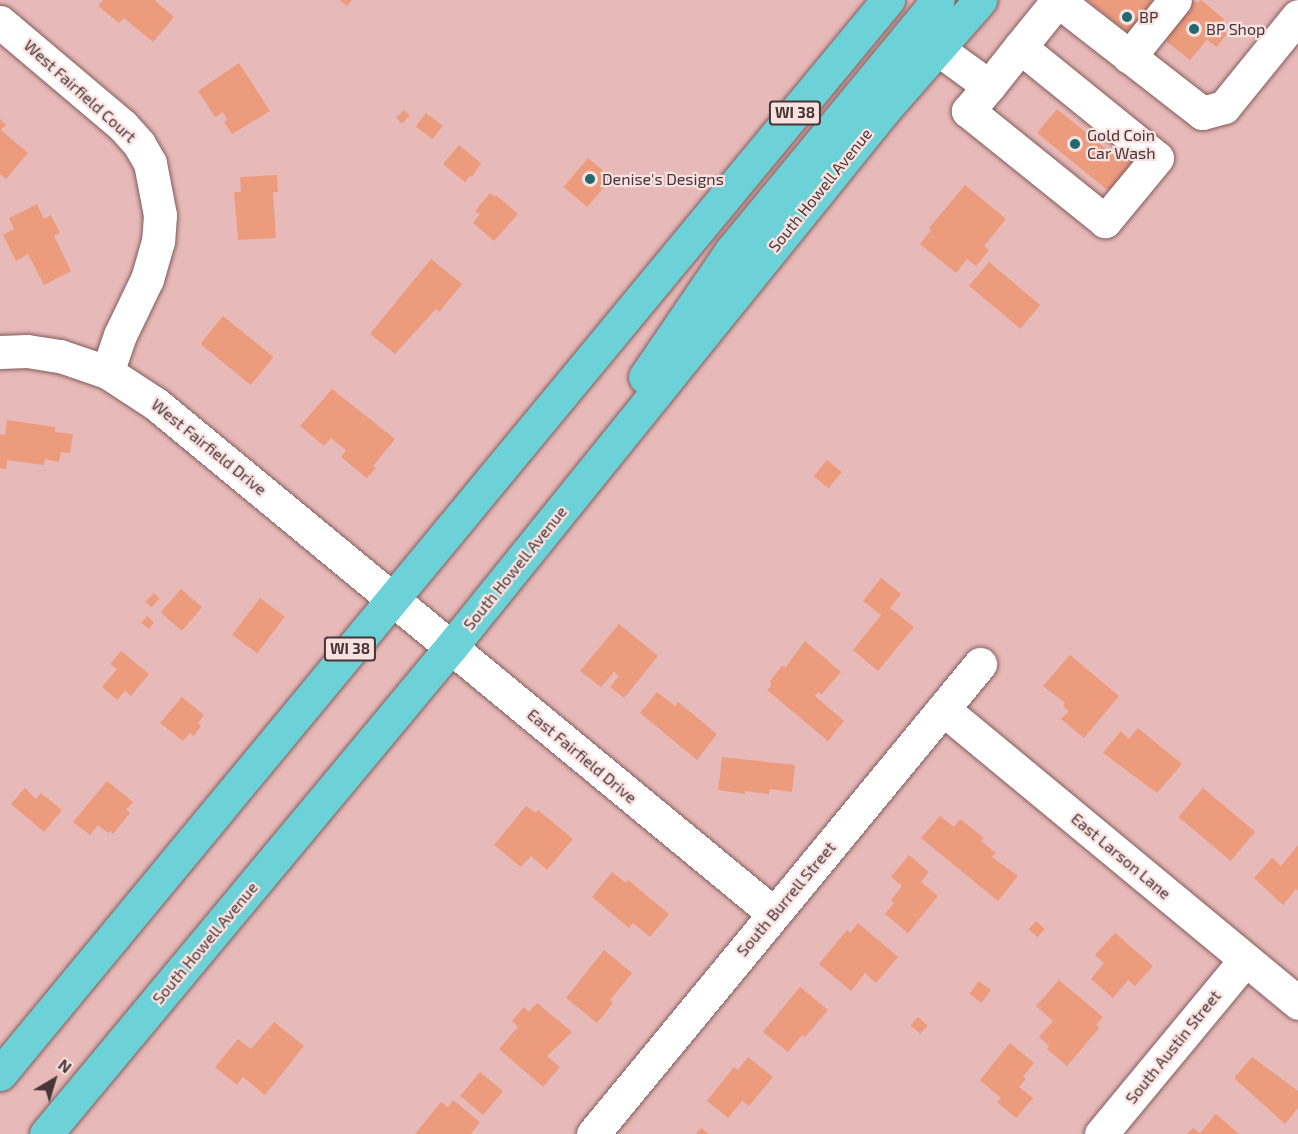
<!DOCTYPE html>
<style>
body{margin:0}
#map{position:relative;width:1298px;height:1134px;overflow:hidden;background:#e7bab9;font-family:"Exo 2",sans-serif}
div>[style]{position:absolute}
.building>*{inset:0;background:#ec9b7d;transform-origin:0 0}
.roads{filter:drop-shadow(0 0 2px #835b5b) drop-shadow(0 0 2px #835b5b)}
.minor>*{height:33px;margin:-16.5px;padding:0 16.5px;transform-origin:16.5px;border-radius:16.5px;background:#fff}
.major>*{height:33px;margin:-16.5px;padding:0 16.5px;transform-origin:16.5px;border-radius:16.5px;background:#6dd2d7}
.dots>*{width:16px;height:16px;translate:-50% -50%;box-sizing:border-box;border:3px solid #f9e1e0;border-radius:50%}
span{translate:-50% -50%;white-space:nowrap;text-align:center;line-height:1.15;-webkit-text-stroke:4.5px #f9e1e0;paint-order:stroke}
.shield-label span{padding:2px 4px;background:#f9e1e0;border:2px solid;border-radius:4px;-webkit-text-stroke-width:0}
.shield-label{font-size:15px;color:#483636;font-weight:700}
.poi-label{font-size:16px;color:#483636}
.left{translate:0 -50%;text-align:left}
.street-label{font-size:16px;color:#483636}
.north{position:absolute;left:24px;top:1050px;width:60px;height:60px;-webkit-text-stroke:4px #f9e1e0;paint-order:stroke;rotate:38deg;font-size:16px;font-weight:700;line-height:24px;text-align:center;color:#483636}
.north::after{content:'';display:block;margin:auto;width:21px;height:27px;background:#483636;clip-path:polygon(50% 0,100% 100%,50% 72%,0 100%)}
</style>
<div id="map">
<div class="building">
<div style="clip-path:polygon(103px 0,154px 0,174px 17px,153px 42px,124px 18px,119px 23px,98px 6px)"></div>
<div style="clip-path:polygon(340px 0,352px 0,347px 6px)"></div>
<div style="clip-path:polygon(1087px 0,1159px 0,1131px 35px)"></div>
<div style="clip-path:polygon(1190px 0,1197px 3px,1201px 0,1224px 19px,1218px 26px,1227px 34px,1217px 47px,1207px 40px,1190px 60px,1166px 41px,1170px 36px,1164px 32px)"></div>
<div style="clip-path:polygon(239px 63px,270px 111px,232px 134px,224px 122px,227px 120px,223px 112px,215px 117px,198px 91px)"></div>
<div style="clip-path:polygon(1057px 109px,1120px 160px,1124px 155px,1140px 168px,1116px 197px,1037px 133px)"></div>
<div style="left:404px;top:110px;width:8px;height:11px;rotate:45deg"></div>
<div style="left:426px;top:113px;width:21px;height:17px;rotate:37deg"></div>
<div style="clip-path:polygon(0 119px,6px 125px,1px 130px,28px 153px,6px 179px,0 174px)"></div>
<div style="clip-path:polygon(459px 145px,481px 163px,472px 177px,470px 176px,465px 182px,443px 164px)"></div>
<div style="left:588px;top:158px;width:31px;height:38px;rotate:40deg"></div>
<div style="clip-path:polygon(277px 175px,278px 192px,273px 192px,276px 238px,238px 240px,234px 192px,241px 192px,240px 177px)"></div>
<div style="clip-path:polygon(965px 185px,1006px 219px,984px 246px,989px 250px,976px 266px,967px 259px,956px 273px,920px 244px,931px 230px,929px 228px)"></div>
<div style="clip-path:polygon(490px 193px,495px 197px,496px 195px,518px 214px,494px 241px,473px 223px,480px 214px,475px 211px)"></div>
<div style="clip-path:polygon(37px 204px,44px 219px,51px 215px,60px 233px,54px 236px,71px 271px,44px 285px,28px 254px,16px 261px,3px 235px,14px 229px,9px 218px)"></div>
<div style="clip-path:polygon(431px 259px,462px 284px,439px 312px,436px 309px,395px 354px,370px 334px)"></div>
<div style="left:989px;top:262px;width:67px;height:31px;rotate:40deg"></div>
<div style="left:223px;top:316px;width:65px;height:36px;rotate:39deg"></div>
<div style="clip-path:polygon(332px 389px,395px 439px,373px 466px,376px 468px,367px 478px,341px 457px,346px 450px,331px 438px,324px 446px,300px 426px)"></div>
<div style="clip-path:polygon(7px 420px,55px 427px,55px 432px,73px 434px,70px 453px,61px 452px,59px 462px,45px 459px,44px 465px,7px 460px,6px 469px,0 468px,0 434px,5px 435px)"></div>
<div style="left:827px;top:460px;width:19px;height:21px;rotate:39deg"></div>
<div style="clip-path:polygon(881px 578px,901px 594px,890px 608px,914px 627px,878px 671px,853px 650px,881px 615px,863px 601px)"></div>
<div style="left:181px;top:589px;width:28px;height:31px;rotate:41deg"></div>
<div style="left:154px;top:593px;width:8px;height:12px;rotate:45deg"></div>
<div style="left:260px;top:598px;width:31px;height:46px;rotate:37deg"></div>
<div style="clip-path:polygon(147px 616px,154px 622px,149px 629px,141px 623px)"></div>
<div style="clip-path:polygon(619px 624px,658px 656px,624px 698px,610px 687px,619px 676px,614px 672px,601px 687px,580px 671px)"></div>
<div style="clip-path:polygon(805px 641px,841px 672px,821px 695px,818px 692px,815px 696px,844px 721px,828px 741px,767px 690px,771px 686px,770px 681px,782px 666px,786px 667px)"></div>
<div style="clip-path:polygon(121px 651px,149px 674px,131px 696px,125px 691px,117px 700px,102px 687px,117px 669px,110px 664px)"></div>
<div style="clip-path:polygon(1070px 655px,1119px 696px,1084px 738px,1061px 719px,1069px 711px,1063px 706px,1065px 703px,1043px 686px)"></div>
<div style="clip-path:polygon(657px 692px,675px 706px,678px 702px,717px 734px,697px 760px,640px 713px)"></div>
<div style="clip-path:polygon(182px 697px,204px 715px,198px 723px,201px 726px,194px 736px,190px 733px,183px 741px,160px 723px)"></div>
<div style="clip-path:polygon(1138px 728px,1182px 764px,1157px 793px,1103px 753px,1121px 731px,1129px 739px)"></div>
<div style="clip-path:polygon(722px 757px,795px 765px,792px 792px,770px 789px,769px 794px,745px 791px,745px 794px,718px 790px)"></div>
<div style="clip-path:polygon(107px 781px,133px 802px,126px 810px,130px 813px,113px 834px,110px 831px,108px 833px,98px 825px,90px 835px,73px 822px)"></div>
<div style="clip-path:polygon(25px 788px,36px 799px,41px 793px,62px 810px,44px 832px,11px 804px)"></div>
<div style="left:1203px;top:788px;width:68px;height:38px;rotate:40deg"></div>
<div style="clip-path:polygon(526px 806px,536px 813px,538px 810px,573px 839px,547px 870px,531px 856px,521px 867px,494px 845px)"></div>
<div style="clip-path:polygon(940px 816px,954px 827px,960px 819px,984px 838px,981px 841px,996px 853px,992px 857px,1018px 876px,998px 901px,921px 838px)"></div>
<div style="clip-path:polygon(1298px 845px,1298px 891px,1296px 889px,1283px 905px,1254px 878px,1272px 858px,1281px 866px)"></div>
<div style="clip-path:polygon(909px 855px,929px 872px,921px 882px,938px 896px,908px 933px,885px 914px,894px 903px,891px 900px,902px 886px,891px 877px)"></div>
<div style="clip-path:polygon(612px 872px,626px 883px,628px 880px,669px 914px,650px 937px,633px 923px,629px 928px,592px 897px)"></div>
<div style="left:1036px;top:921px;width:12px;height:11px;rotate:42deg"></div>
<div style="clip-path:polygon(858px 923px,898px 957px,876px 983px,865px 973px,851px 991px,819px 964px,847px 930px,850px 933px)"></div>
<div style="clip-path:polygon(1115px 933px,1153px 966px,1135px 986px,1128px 980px,1113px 998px,1091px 979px,1104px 963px,1095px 955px)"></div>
<div style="clip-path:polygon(604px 950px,632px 973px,610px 1000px,613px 1003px,597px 1023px,566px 998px)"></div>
<div style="clip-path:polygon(1059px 980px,1103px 1017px,1096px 1025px,1100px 1027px,1067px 1066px,1047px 1049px,1049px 1046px,1039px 1037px,1053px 1021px,1036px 1006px)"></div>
<div style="left:979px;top:981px;width:15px;height:16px;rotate:37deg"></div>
<div style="clip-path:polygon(800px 987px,828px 1010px,805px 1037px,802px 1035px,788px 1052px,763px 1032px)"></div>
<div style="clip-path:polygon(537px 1003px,572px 1032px,547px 1056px,560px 1067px,543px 1087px,499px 1049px,518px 1027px,512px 1021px,524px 1007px,529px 1012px)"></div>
<div style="left:918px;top:1017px;width:13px;height:11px;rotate:42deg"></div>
<div style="clip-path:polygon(274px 1022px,304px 1046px,265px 1095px,243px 1077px,237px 1085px,215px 1067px,238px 1039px,251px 1049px)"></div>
<div style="clip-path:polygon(1010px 1043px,1034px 1063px,1023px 1077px,1026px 1079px,1019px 1087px,1033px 1098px,1016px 1118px,997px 1102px,1001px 1098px,980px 1080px)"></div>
<div style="clip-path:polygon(748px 1057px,773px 1077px,749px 1106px,742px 1101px,728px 1118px,707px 1101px,734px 1067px,738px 1070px)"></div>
<div style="clip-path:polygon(1252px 1057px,1298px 1091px,1298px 1108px,1285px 1124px,1234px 1078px)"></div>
<div style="left:480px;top:1072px;width:30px;height:31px;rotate:40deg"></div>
<div style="clip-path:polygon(453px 1100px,480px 1122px,471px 1134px,415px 1134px,441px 1102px,448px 1107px)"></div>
<div style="clip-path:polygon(1216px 1114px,1239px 1134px,1187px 1134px,1193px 1128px,1200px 1133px)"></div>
<div style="clip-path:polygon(701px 1128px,709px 1134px,696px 1134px)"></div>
</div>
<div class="roads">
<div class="minor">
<div style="left:1057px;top:0;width:184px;rotate:37.9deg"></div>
<div style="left:1202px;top:113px;width:23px;rotate:-15deg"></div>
<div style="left:1224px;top:107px;width:117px;rotate:-50.9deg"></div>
<div style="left:0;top:22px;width:161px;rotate:40.2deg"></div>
<div style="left:123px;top:126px;width:24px;rotate:48deg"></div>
<div style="left:139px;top:144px;width:22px;rotate:60deg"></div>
<div style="left:150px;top:163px;width:53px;rotate:79.1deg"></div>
<div style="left:160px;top:215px;width:26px;rotate:94deg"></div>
<div style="left:158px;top:241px;width:40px;rotate:106deg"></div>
<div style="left:147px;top:279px;width:62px;rotate:115.7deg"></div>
<div style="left:120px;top:335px;width:39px;rotate:109deg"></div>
<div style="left:1020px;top:47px;width:176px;rotate:39deg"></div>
<div style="left:1157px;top:158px;width:82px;rotate:129.5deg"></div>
<div style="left:1105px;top:221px;width:176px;rotate:-141.2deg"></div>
<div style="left:968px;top:111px;width:33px;rotate:-50deg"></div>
<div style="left:989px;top:86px;width:50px;rotate:-51.5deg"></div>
<div style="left:1020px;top:47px;width:60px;rotate:-51deg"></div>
<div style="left:938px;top:49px;width:63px;rotate:36deg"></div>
<div style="left:1129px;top:57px;width:73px;rotate:-51.1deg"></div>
<div style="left:0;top:352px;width:27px;rotate:-2deg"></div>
<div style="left:27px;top:351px;width:33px;rotate:9deg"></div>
<div style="left:60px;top:356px;width:50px;rotate:18.8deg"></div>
<div style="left:107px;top:372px;width:59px;rotate:33.1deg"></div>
<div style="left:156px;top:404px;width:800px;rotate:39.52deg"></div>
<div style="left:943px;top:709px;width:461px;rotate:39.6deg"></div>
<div style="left:593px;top:1134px;width:609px;rotate:-50.53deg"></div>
<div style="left:1101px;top:1134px;width:226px;rotate:-50.4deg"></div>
</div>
<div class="major">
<div style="left:645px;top:377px;width:153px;rotate:-55.7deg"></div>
<div style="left:731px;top:251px;width:325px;rotate:-50.5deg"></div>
<div style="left:0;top:1074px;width:1394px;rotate:-50.42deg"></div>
<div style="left:46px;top:1134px;width:633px;rotate:-50.25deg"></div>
<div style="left:451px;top:647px;width:691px;rotate:-51.11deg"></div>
<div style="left:885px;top:109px;width:145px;rotate:-48.9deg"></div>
</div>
</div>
<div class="dots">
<div style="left:1127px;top:17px;background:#1f6b70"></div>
<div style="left:1194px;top:29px;background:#1f6b70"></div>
<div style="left:1075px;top:144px;background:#1f6b70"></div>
<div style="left:590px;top:179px;background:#1f6b70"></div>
</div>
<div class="shield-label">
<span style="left:795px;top:113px">WI 38</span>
<span style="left:350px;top:649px">WI 38</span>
</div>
<div class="poi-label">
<span class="left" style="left:1139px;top:17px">BP</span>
<span class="left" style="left:1206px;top:29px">BP Shop</span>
<span class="left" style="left:1087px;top:144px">Gold Coin<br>Car Wash</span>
<span class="left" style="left:602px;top:179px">Denise's Designs</span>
</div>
<div class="street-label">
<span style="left:80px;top:91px;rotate:42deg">West Fairfield Court</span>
<span style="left:820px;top:190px;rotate:-51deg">South Howell Avenue</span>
<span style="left:209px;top:447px;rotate:39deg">West Fairfield Drive</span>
<span style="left:515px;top:568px;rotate:-51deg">South Howell Avenue</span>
<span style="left:582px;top:756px;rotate:40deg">East Fairfield Drive</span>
<span style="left:1121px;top:856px;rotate:40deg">East Larson Lane</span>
<span style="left:786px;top:899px;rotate:-50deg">South Burrell Street</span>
<span style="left:205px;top:943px;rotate:-50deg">South Howell Avenue</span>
<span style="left:1173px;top:1047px;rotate:-51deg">South Austin Street</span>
</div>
<div class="north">N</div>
</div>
